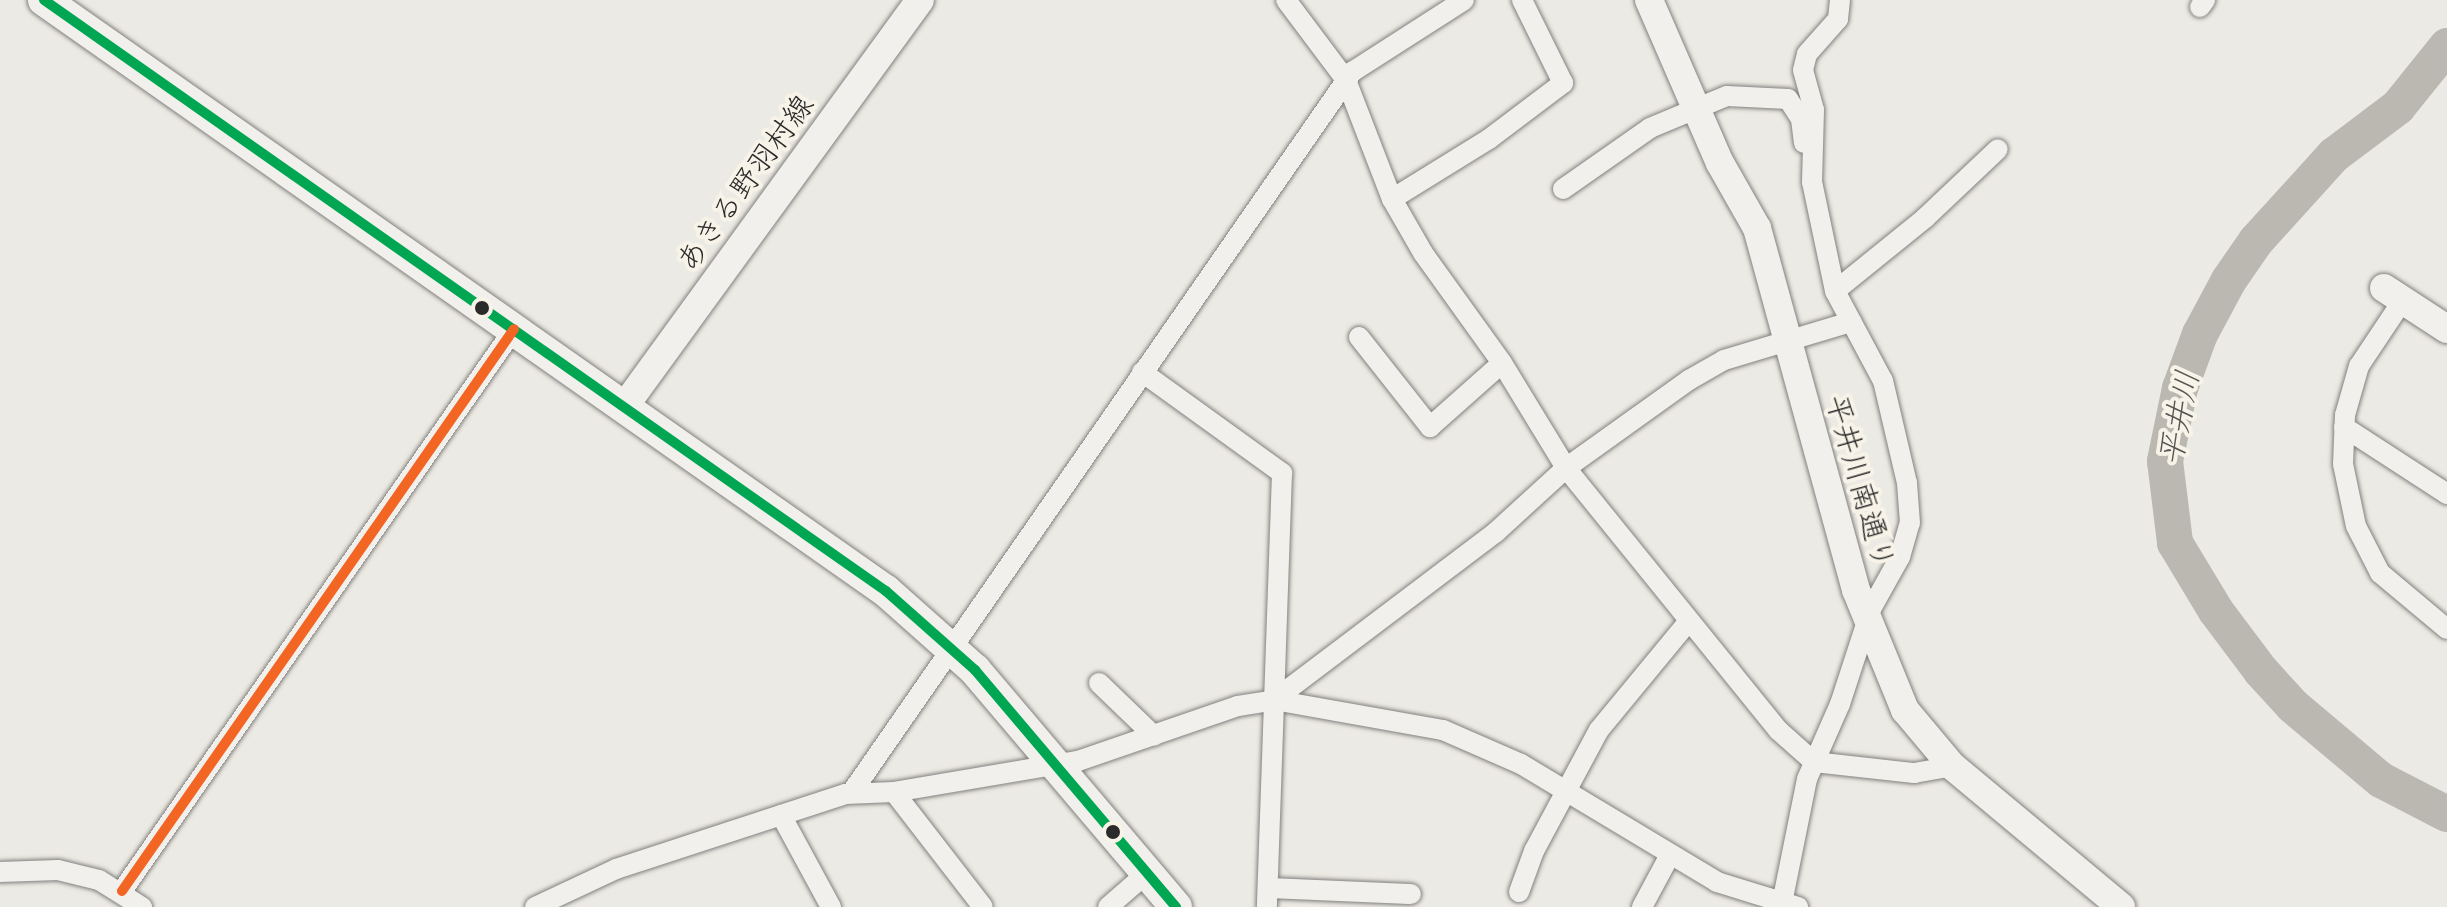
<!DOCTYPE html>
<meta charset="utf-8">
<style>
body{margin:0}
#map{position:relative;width:2447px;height:907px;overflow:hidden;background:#eceae4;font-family:Itim,"Klee One",sans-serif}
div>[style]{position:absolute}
.river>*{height:36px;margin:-18px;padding:0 18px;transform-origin:18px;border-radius:18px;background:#bab8b0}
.roads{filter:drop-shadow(0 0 2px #82817e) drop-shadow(0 0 2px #82817e)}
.street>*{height:20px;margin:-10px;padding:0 10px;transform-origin:10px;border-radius:10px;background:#f1f0ec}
.secondary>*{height:28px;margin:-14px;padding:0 14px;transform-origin:14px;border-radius:14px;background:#f1f0ec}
.primary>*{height:32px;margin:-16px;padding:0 16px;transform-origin:16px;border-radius:16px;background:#f1f0ec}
.bus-1>*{height:10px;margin:-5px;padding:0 5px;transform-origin:5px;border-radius:5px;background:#00a651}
.bus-2>*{height:10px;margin:-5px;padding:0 5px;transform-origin:5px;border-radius:5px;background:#f26522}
.dots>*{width:22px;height:22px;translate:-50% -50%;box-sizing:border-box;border:4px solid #f7f3e8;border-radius:50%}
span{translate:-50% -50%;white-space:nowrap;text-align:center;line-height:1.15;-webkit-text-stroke:8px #f7f3e8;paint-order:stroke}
.street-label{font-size:30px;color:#2b2b2b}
.water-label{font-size:32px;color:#555552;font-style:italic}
</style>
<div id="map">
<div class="river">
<div style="left:2447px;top:46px;width:78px;rotate:128.8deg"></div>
<div style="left:2398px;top:107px;width:80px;rotate:143.1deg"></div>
<div style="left:2334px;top:155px;width:116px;rotate:132.2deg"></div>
<div style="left:2256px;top:241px;width:47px;rotate:124.7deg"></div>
<div style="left:2229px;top:280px;width:61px;rotate:118.2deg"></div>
<div style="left:2200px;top:334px;width:58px;rotate:110.3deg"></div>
<div style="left:2180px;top:388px;width:75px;rotate:101.6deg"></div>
<div style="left:2165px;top:461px;width:83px;rotate:83deg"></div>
<div style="left:2175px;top:543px;width:79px;rotate:58.9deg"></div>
<div style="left:2216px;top:611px;width:75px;rotate:53.1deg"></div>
<div style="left:2261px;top:671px;width:47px;rotate:47.6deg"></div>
<div style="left:2293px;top:706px;width:115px;rotate:40.1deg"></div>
<div style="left:2381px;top:780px;width:74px;rotate:27.3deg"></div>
</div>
<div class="roads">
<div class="street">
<div style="left:1286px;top:0;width:100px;rotate:53.1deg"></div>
<div style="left:1346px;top:80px;width:128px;rotate:68.9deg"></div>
<div style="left:1392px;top:199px;width:62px;rotate:60.1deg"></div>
<div style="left:1423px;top:253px;width:135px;rotate:54.3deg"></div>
<div style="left:1502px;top:363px;width:123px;rotate:58.6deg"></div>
<div style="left:1566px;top:468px;width:337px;rotate:51deg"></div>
<div style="left:1778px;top:730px;width:48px;rotate:41.6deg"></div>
<div style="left:1814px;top:762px;width:101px;rotate:6.3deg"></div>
<div style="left:1914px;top:773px;width:39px;rotate:-10deg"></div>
<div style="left:2200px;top:7px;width:9px;rotate:-54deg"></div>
<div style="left:1563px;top:189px;width:106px;rotate:-35deg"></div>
<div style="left:1650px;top:128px;width:83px;rotate:-22.6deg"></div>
<div style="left:1727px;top:96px;width:61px;rotate:2.8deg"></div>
<div style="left:1788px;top:99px;width:24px;rotate:57deg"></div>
<div style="left:1801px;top:119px;width:24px;rotate:83deg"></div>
<div style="left:1392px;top:199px;width:114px;rotate:-31.7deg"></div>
<div style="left:1489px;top:139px;width:93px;rotate:-37.1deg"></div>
<div style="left:1563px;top:83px;width:93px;rotate:-116.3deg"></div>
<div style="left:1835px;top:291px;width:116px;rotate:-39deg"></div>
<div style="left:1925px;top:218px;width:100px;rotate:-43.4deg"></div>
<div style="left:2403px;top:300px;width:79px;rotate:123.7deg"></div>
<div style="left:2359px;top:366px;width:51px;rotate:105.9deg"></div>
<div style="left:2345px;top:415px;width:49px;rotate:92.3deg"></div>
<div style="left:2343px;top:464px;width:63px;rotate:78.2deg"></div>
<div style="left:2356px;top:526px;width:53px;rotate:62.9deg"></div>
<div style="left:2380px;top:573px;width:87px;rotate:39.9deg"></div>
<div style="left:1359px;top:337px;width:115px;rotate:51.7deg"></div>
<div style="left:1430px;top:427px;width:96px;rotate:-41.6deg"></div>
<div style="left:1142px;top:372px;width:173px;rotate:35.8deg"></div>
<div style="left:1282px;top:473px;width:434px;rotate:92deg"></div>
<div style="left:2344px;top:427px;width:123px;rotate:33deg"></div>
<div style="left:1099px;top:683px;width:76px;rotate:43.9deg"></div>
<div style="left:1274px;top:700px;width:278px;rotate:-37.1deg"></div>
<div style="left:1496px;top:532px;width:95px;rotate:-42.4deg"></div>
<div style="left:1566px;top:468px;width:151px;rotate:-35.6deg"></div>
<div style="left:1689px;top:380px;width:40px;rotate:-29.7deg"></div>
<div style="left:1724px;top:360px;width:133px;rotate:-16.7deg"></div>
<div style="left:852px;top:792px;width:877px;rotate:-55.22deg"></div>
<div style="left:1352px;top:72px;width:133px;rotate:-32.7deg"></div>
<div style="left:894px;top:792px;width:145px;rotate:52.3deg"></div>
<div style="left:781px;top:815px;width:105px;rotate:61.5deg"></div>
<div style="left:0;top:872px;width:58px;rotate:-2deg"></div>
<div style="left:58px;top:870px;width:42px;rotate:13.7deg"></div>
<div style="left:99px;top:880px;width:51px;rotate:32.1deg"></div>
<div style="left:1268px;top:888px;width:143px;rotate:2.4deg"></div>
<div style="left:122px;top:891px;width:685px;rotate:-55.1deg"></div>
<div style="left:1519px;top:892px;width:44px;rotate:-69.9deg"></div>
<div style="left:1534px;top:851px;width:137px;rotate:-61.8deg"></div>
<div style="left:1599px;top:730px;width:140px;rotate:-50.5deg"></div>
<div style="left:1782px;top:903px;width:126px;rotate:-78.6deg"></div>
<div style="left:1807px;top:779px;width:82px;rotate:-66.3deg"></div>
<div style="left:1840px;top:704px;width:100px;rotate:-71.9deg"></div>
<div style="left:1871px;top:609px;width:60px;rotate:-60.9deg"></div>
<div style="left:1900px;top:557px;width:35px;rotate:-74deg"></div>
<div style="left:1910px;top:523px;width:40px;rotate:-94.3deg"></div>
<div style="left:1907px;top:483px;width:105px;rotate:-103.2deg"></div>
<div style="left:1883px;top:381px;width:102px;rotate:-118.1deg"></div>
<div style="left:1835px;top:291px;width:111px;rotate:-101.9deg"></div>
<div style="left:1812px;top:182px;width:72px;rotate:-88.4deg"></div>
<div style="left:1814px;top:110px;width:41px;rotate:-105.4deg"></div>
<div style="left:1803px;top:70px;width:16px;rotate:-76deg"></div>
<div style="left:1807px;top:54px;width:47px;rotate:-48.5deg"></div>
<div style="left:1838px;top:19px;width:19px;rotate:-84deg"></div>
<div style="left:535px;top:907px;width:89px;rotate:-25.1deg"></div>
<div style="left:616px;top:869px;width:241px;rotate:-18.1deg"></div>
<div style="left:845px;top:794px;width:49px;rotate:-2.3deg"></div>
<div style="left:894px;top:792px;width:187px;rotate:-9.6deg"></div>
<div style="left:1078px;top:761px;width:169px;rotate:-19deg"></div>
<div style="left:1238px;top:706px;width:36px;rotate:-9deg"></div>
<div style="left:1274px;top:700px;width:172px;rotate:10.1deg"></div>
<div style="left:1443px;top:730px;width:85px;rotate:23.6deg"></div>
<div style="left:1521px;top:764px;width:229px;rotate:31deg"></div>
<div style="left:1717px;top:882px;width:85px;rotate:17.2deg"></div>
<div style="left:1108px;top:907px;width:52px;rotate:-41.1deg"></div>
<div style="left:1642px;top:907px;width:59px;rotate:-61.7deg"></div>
</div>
<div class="secondary">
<div style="left:1649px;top:0;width:178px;rotate:66.5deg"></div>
<div style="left:1720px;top:163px;width:75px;rotate:60.4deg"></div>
<div style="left:1757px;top:228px;width:375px;rotate:74.7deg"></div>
<div style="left:1856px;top:590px;width:130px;rotate:67.8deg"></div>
<div style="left:1905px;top:710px;width:73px;rotate:50deg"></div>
<div style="left:1952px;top:766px;width:220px;rotate:39.8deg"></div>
<div style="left:2384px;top:288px;width:75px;rotate:33.1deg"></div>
<div style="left:624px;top:407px;width:503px;rotate:-53.97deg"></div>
</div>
<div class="primary">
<div style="left:44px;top:0;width:1029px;rotate:35.07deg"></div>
<div style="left:886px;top:591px;width:119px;rotate:41.6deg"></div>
<div style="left:975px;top:670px;width:311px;rotate:49.7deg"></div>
</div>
</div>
<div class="bus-1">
<div style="left:44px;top:0;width:1029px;rotate:35.07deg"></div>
<div style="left:886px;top:591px;width:119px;rotate:41.6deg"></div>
<div style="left:975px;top:670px;width:311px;rotate:49.7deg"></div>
</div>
<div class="bus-2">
<div style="left:122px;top:891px;width:685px;rotate:-55.1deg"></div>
</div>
<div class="dots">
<div style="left:482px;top:308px;background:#2b2b2b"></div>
<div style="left:1113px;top:832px;background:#2b2b2b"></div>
</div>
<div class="street-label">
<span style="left:745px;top:183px;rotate:-54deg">あきる野羽村線</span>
<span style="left:1860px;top:482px;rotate:74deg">平井川南通り</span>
</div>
<div class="water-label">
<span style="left:2179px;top:418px;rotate:-79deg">平井川</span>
</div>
</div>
